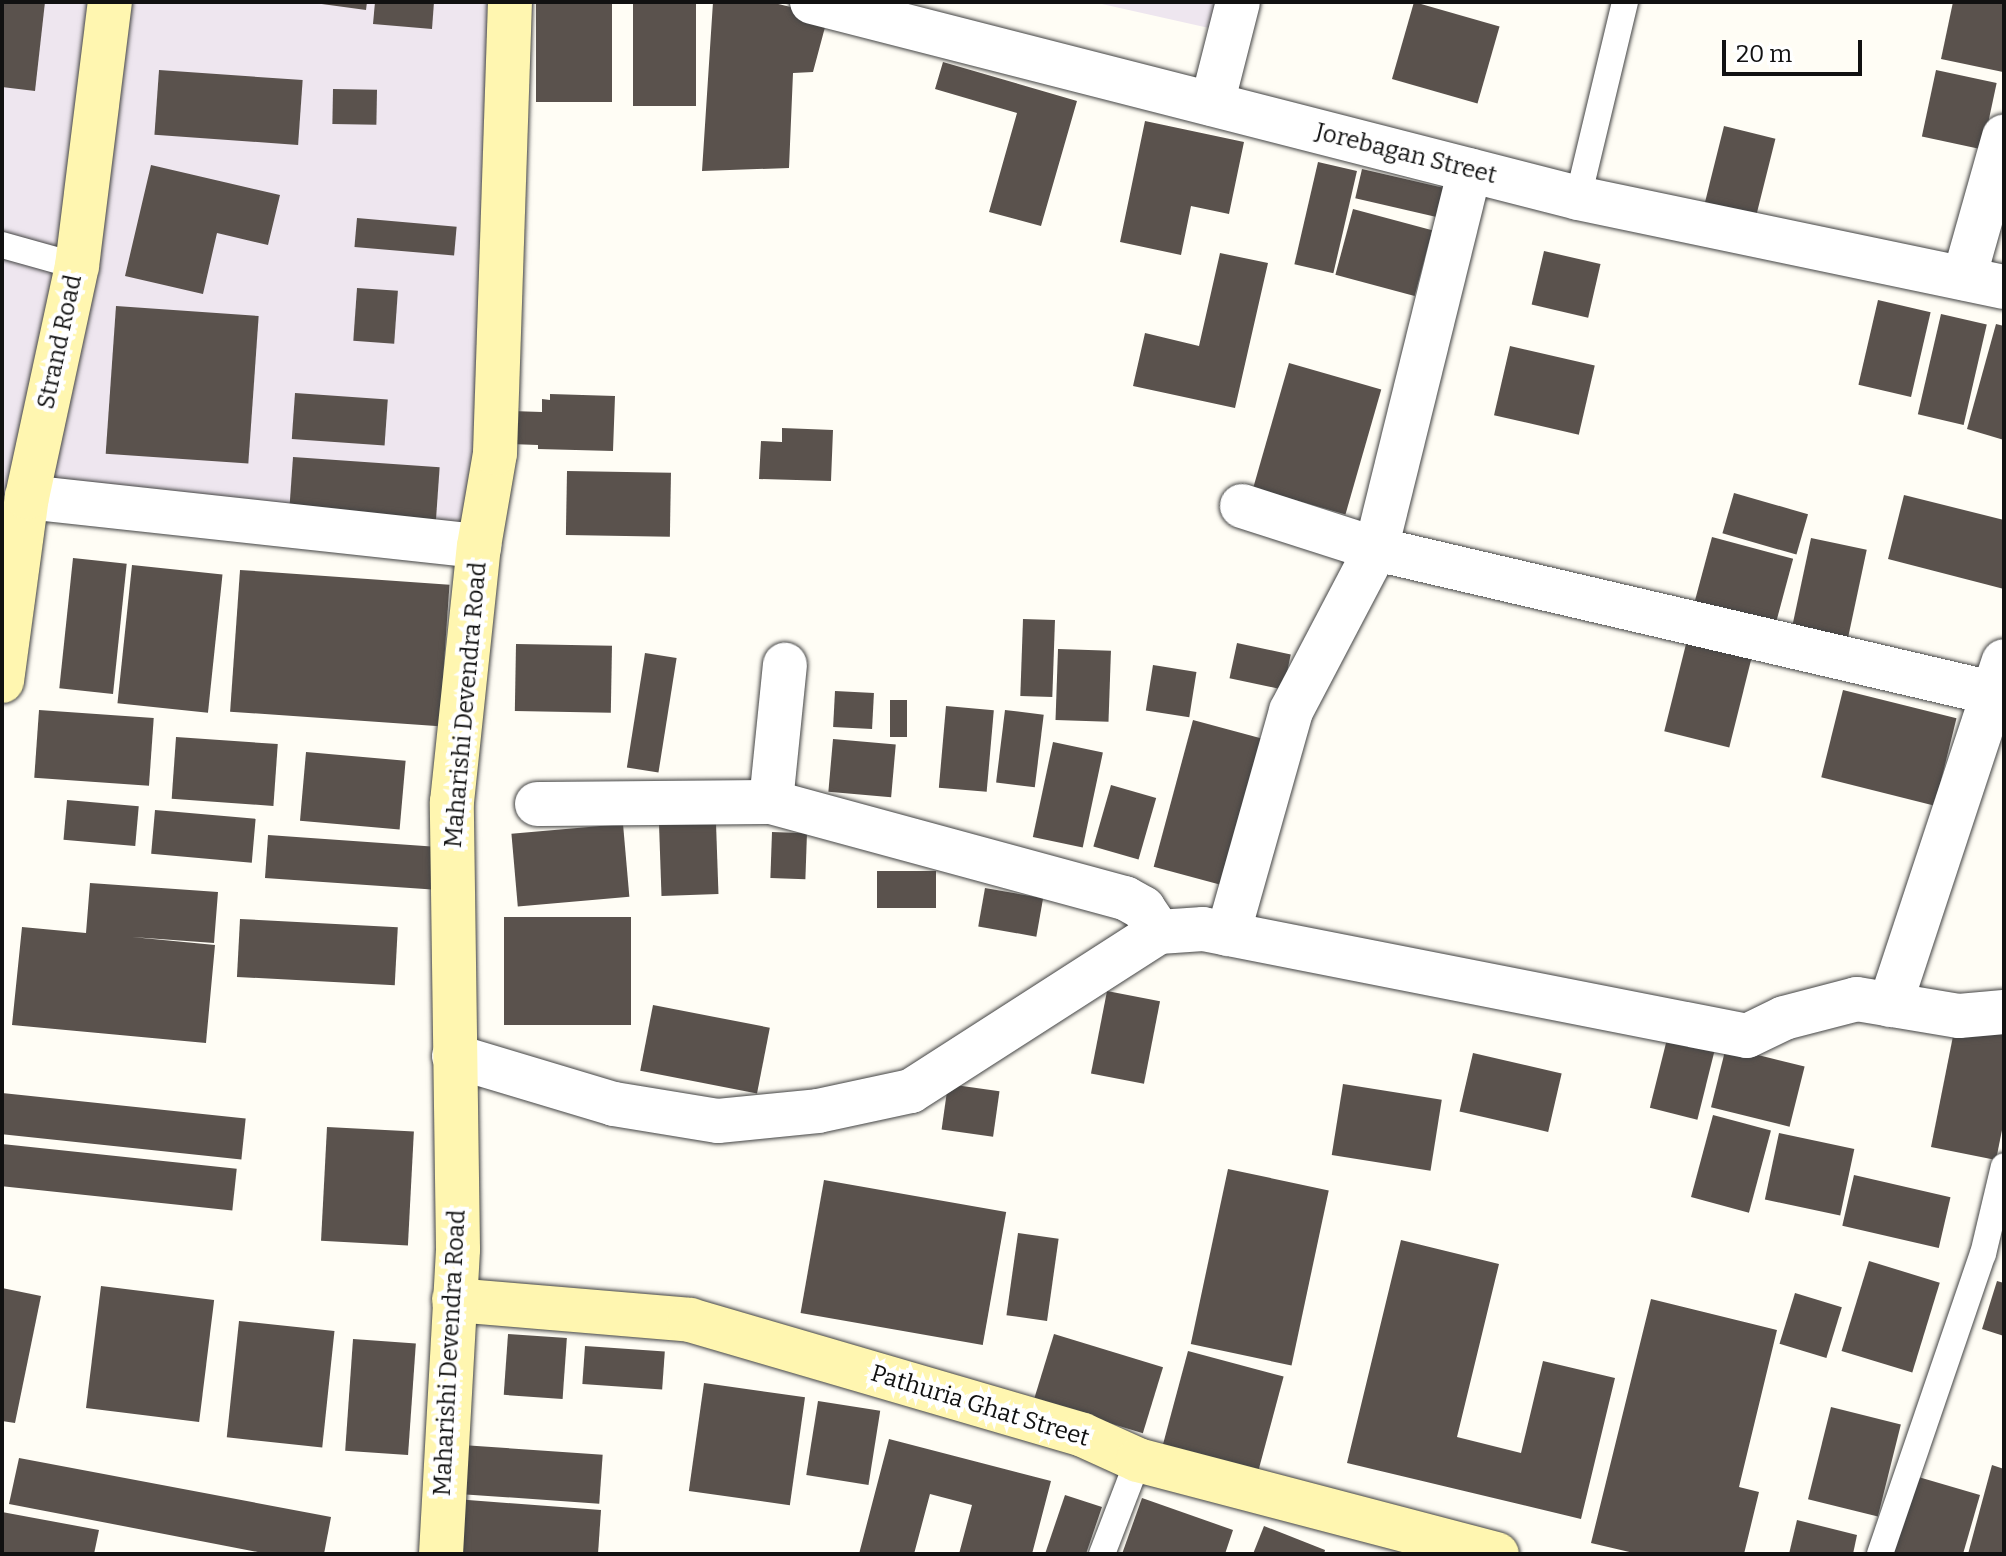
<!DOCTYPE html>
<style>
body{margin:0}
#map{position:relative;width:2006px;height:1556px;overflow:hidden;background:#fffdf5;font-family:Bitter,serif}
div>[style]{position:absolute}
.industrial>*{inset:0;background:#eee6ef}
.building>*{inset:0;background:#5a524d;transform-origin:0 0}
.roads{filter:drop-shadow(0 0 2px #444) drop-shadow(0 0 2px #444)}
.lane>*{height:26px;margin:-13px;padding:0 13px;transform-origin:13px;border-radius:13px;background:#fff}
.street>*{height:44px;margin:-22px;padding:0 22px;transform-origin:22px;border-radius:22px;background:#fff}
.secondary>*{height:44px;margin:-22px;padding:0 22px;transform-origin:22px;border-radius:22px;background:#fff6b0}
span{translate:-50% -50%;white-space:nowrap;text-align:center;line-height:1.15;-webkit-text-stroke:8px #fff;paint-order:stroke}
.street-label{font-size:24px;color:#111}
.frame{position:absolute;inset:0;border:4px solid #111;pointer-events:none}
.scale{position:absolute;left:1722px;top:40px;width:140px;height:36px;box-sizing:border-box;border:4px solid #111;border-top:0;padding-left:10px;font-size:24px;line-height:28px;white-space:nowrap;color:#111;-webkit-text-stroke:6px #fff;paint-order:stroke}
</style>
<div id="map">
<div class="industrial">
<div style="clip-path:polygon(2px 2px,534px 2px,467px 536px,45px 491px,2px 647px)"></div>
<div style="clip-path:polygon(1093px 2px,1216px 2px,1209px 28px)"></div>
</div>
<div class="building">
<div style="clip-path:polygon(2px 2px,45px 2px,35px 91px,2px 87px)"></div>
<div style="clip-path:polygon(307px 2px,367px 2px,366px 10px)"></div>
<div style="clip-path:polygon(375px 2px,434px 2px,432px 29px,373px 24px)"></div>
<div style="left:536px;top:2px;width:76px;height:100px"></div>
<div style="left:633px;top:2px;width:63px;height:104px"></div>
<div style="clip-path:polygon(713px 2px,770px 2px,828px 16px,813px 72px,793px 73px,789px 168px,702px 171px)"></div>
<div style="left:1414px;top:2px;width:89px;height:80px;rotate:16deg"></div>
<div style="clip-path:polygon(1953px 2px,2004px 2px,2003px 72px,1941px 59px)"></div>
<div style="clip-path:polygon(943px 62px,1077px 101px,1041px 226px,989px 212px,1017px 113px,935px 89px)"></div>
<div style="left:159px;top:70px;width:144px;height:65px;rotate:4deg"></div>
<div style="left:1936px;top:70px;width:62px;height:68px;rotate:12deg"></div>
<div style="left:333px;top:89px;width:44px;height:35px;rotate:1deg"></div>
<div style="clip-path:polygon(1145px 121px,1244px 142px,1229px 214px,1191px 206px,1181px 255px,1120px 242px)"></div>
<div style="left:1724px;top:126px;width:53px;height:91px;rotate:14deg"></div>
<div style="left:1318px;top:162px;width:40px;height:105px;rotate:13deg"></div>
<div style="clip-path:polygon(151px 165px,280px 195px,268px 245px,217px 233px,203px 294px,125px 276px)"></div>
<div style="left:1362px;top:169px;width:90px;height:30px;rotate:13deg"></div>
<div style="left:1353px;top:209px;width:82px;height:68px;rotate:15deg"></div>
<div style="left:357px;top:218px;width:100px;height:29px;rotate:5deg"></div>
<div style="left:1544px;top:251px;width:58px;height:55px;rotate:13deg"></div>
<div style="clip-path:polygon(1220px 253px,1268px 263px,1235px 408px,1133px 386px,1145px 333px,1199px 346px)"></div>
<div style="left:357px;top:288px;width:41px;height:53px;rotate:4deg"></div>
<div style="left:1878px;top:300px;width:54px;height:87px;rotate:13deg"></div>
<div style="left:116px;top:306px;width:143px;height:148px;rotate:4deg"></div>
<div style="left:1941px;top:314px;width:47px;height:103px;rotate:13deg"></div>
<div style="clip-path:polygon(1996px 324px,2004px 326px,2004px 440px,1967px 429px)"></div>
<div style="left:1510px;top:346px;width:87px;height:71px;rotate:13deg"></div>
<div style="left:1289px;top:363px;width:96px;height:130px;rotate:16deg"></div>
<div style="left:295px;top:393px;width:93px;height:46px;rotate:4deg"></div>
<div style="clip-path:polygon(550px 394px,615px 396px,613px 451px,538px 449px,538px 445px,510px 444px,511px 411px,542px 412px,542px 399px,550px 400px)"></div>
<div style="clip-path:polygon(782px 428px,833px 430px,831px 481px,759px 479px,761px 441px,782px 442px)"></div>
<div style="left:293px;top:457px;width:147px;height:53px;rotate:4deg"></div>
<div style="left:567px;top:471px;width:104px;height:64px;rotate:1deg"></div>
<div style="left:1734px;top:493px;width:77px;height:42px;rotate:16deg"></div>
<div style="clip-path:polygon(1904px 495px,2004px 520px,2004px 589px,1888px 559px)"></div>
<div style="left:1712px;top:537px;width:84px;height:79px;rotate:15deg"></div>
<div style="left:1811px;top:538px;width:57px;height:91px;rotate:12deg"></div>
<div style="left:73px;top:558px;width:54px;height:131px;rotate:6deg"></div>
<div style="left:132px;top:565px;width:91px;height:139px;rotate:6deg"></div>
<div style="left:240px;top:570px;width:210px;height:142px;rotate:4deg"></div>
<div style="left:1023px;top:619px;width:32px;height:77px;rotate:2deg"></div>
<div style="left:1687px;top:640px;width:67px;height:94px;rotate:14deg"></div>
<div style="left:1237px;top:643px;width:55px;height:36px;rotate:12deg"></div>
<div style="left:516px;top:644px;width:96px;height:67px;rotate:1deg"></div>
<div style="left:1058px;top:649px;width:53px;height:71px;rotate:2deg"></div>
<div style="left:645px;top:653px;width:32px;height:116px;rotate:9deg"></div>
<div style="left:1153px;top:665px;width:44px;height:46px;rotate:9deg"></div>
<div style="left:1843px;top:690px;width:117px;height:90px;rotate:14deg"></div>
<div style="left:835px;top:691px;width:39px;height:36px;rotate:3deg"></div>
<div style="left:890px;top:700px;width:17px;height:37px"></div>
<div style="left:946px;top:706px;width:48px;height:82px;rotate:5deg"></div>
<div style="left:39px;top:710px;width:115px;height:68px;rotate:4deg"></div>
<div style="left:1005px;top:710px;width:39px;height:73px;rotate:7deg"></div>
<div style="left:1193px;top:720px;width:75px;height:152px;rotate:15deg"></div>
<div style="left:176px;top:737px;width:102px;height:62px;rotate:4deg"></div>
<div style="left:833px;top:739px;width:63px;height:53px;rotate:5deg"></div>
<div style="left:1053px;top:742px;width:51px;height:97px;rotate:12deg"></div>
<div style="left:306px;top:752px;width:100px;height:69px;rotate:5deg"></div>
<div style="left:1111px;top:785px;width:47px;height:64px;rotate:16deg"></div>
<div style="left:67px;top:800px;width:72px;height:40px;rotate:5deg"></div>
<div style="left:155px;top:810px;width:101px;height:44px;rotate:5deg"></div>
<div style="left:716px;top:823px;width:71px;height:57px;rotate:88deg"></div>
<div style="left:623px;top:824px;width:73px;height:112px;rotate:85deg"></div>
<div style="left:772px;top:832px;width:35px;height:46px;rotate:2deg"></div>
<div style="left:268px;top:835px;width:171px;height:43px;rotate:4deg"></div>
<div style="left:877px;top:871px;width:59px;height:37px"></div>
<div style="clip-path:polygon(90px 883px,218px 892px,214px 943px,132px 937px,215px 945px,206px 1043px,12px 1025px,22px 927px,86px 933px)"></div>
<div style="left:985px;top:888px;width:59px;height:39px;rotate:10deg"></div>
<div style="left:504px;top:917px;width:127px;height:108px"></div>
<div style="left:240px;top:919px;width:158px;height:58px;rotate:3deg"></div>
<div style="left:1107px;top:991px;width:54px;height:84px;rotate:11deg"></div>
<div style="left:653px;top:1005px;width:119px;height:67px;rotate:11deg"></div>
<div style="clip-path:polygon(1956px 1021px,2004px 1030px,2004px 1120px,1996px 1160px,1931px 1147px)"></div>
<div style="left:1668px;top:1035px;width:49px;height:75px;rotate:14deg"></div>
<div style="left:1726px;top:1047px;width:81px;height:62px;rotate:14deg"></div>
<div style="left:1473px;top:1053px;width:91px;height:60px;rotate:13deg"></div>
<div style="left:948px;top:1084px;width:52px;height:46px;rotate:8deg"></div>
<div style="left:1343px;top:1084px;width:100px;height:72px;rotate:9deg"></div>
<div style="left:2px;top:1093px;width:245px;height:41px;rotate:6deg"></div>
<div style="left:1713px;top:1115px;width:60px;height:85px;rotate:15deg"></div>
<div style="left:327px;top:1127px;width:87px;height:114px;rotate:3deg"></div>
<div style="left:1779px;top:1133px;width:77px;height:68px;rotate:12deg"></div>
<div style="left:2px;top:1144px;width:236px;height:42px;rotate:6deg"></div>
<div style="left:1228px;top:1169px;width:103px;height:179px;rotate:12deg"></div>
<div style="left:1854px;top:1175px;width:99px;height:52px;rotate:13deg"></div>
<div style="left:824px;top:1180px;width:185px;height:135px;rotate:10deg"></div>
<div style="left:1018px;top:1233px;width:41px;height:83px;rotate:8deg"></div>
<div style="clip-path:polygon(1401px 1240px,1499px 1264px,1457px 1437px,1521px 1453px,1543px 1361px,1615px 1378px,1581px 1519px,1347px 1463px)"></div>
<div style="left:1869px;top:1261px;width:74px;height:94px;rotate:17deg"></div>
<div style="clip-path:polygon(1997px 1281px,2004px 1283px,2004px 1336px,1982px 1329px)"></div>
<div style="left:101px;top:1286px;width:114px;height:123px;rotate:7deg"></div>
<div style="clip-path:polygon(2px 1288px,41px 1296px,15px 1423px,2px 1421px)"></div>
<div style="left:1795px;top:1293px;width:49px;height:53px;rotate:17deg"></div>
<div style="clip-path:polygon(1651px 1299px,1777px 1330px,1739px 1487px,1759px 1492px,1744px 1554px,1638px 1554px,1591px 1543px)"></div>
<div style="left:239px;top:1321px;width:96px;height:117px;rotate:6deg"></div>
<div style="left:508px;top:1334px;width:59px;height:61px;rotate:4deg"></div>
<div style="left:1054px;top:1334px;width:114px;height:69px;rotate:17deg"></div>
<div style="left:353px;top:1339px;width:63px;height:112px;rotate:4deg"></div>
<div style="left:585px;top:1346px;width:80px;height:38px;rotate:4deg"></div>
<div style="left:1188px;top:1351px;width:99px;height:103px;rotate:15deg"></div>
<div style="left:704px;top:1383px;width:102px;height:109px;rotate:8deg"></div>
<div style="left:818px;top:1401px;width:63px;height:75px;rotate:9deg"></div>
<div style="left:1831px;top:1407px;width:72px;height:95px;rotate:14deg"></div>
<div style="clip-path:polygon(889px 1439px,1051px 1481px,1032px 1554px,959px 1554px,972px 1505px,930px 1494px,914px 1554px,859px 1554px)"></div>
<div style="left:462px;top:1445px;width:141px;height:49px;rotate:4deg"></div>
<div style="clip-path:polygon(19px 1458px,331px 1517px,324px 1554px,268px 1554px,9px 1504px)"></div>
<div style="clip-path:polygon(1992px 1465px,2004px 1469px,2004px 1554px,1968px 1554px)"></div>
<div style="clip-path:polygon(1915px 1476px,1980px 1495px,1963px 1554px,1892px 1554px)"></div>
<div style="clip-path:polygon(1065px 1495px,1102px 1507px,1086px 1554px,1045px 1554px)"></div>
<div style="clip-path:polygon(1142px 1498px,1233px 1530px,1225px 1554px,1122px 1554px)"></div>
<div style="clip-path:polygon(455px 1499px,601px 1510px,598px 1554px,451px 1554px)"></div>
<div style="clip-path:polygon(2px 1512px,99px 1530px,94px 1554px,2px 1554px)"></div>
<div style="clip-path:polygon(1797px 1520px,1857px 1535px,1853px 1554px,1789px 1554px)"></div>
<div style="clip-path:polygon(1264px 1526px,1325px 1550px,1324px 1554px,1253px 1554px)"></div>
</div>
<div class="roads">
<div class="lane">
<div style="left:1578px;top:198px;width:202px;rotate:-76.5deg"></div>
<div style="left:2px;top:245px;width:78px;rotate:15.6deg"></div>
<div style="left:1102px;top:1554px;width:101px;rotate:-69deg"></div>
<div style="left:1880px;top:1554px;width:317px;rotate:-71.1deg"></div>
<div style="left:1983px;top:1254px;width:90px;rotate:-76.6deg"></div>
</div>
<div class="street">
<div style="left:812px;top:2px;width:791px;rotate:14.35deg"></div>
<div style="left:1578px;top:198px;width:435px;rotate:11.8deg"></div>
<div style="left:1212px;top:104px;width:105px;rotate:-75.7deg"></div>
<div style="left:1964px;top:278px;width:147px;rotate:-74.2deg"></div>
<div style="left:27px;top:497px;width:455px;rotate:6.2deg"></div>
<div style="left:1242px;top:506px;width:141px;rotate:17.8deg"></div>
<div style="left:1376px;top:549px;width:633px;rotate:13.16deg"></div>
<div style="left:771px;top:802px;width:138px;rotate:-84.2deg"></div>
<div style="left:537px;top:804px;width:234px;rotate:-0.5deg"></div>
<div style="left:771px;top:802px;width:367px;rotate:15.2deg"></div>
<div style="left:1125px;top:898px;width:21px;rotate:29deg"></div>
<div style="left:1143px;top:908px;width:29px;rotate:56deg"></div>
<div style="left:1228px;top:934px;width:232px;rotate:-74.2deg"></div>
<div style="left:1291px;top:711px;width:183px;rotate:-62.3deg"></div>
<div style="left:1376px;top:549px;width:390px;rotate:-76.1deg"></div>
<div style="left:1890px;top:1005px;width:362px;rotate:-71.7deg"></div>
<div style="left:454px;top:1056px;width:167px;rotate:16.7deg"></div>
<div style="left:614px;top:1104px;width:105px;rotate:9.3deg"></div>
<div style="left:718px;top:1121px;width:100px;rotate:-5.7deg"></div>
<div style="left:818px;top:1111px;width:95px;rotate:-12.1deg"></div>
<div style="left:911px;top:1091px;width:295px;rotate:-32.7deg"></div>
<div style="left:1159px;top:932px;width:44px;rotate:-3.9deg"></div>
<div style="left:1203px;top:929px;width:554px;rotate:11.13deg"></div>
<div style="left:1747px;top:1036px;width:41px;rotate:-25.9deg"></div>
<div style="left:1784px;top:1018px;width:75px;rotate:-14.6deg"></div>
<div style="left:1857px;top:999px;width:103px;rotate:9.5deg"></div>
<div style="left:1959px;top:1016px;width:45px;rotate:-5.1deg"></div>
</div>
<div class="secondary">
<div style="left:2px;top:681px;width:186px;rotate:-82.3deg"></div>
<div style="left:27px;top:497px;width:236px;rotate:-77.8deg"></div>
<div style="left:77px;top:266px;width:266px;rotate:-82.9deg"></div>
<div style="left:454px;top:1300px;width:237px;rotate:4.8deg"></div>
<div style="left:690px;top:1320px;width:409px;rotate:16.3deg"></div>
<div style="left:1083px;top:1435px;width:60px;rotate:24.4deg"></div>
<div style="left:1138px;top:1460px;width:371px;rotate:14.7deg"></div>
<div style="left:441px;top:1554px;width:305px;rotate:-86.8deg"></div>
<div style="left:458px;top:1249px;width:447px;rotate:-90.8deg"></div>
<div style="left:452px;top:802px;width:257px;rotate:-84deg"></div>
<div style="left:479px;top:546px;width:94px;rotate:-80.2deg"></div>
<div style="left:495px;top:453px;width:451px;rotate:-88.1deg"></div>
</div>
</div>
<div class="street-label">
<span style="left:1406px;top:154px;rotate:14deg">Jorebagan Street</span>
<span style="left:60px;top:342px;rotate:-78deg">Strand Road</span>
<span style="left:466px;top:705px;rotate:-85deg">Maharishi Devendra Road</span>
<span style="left:450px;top:1353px;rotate:-87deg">Maharishi Devendra Road</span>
<span style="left:980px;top:1406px;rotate:17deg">Pathuria Ghat Street</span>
</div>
<div class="frame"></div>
<div class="scale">20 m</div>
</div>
